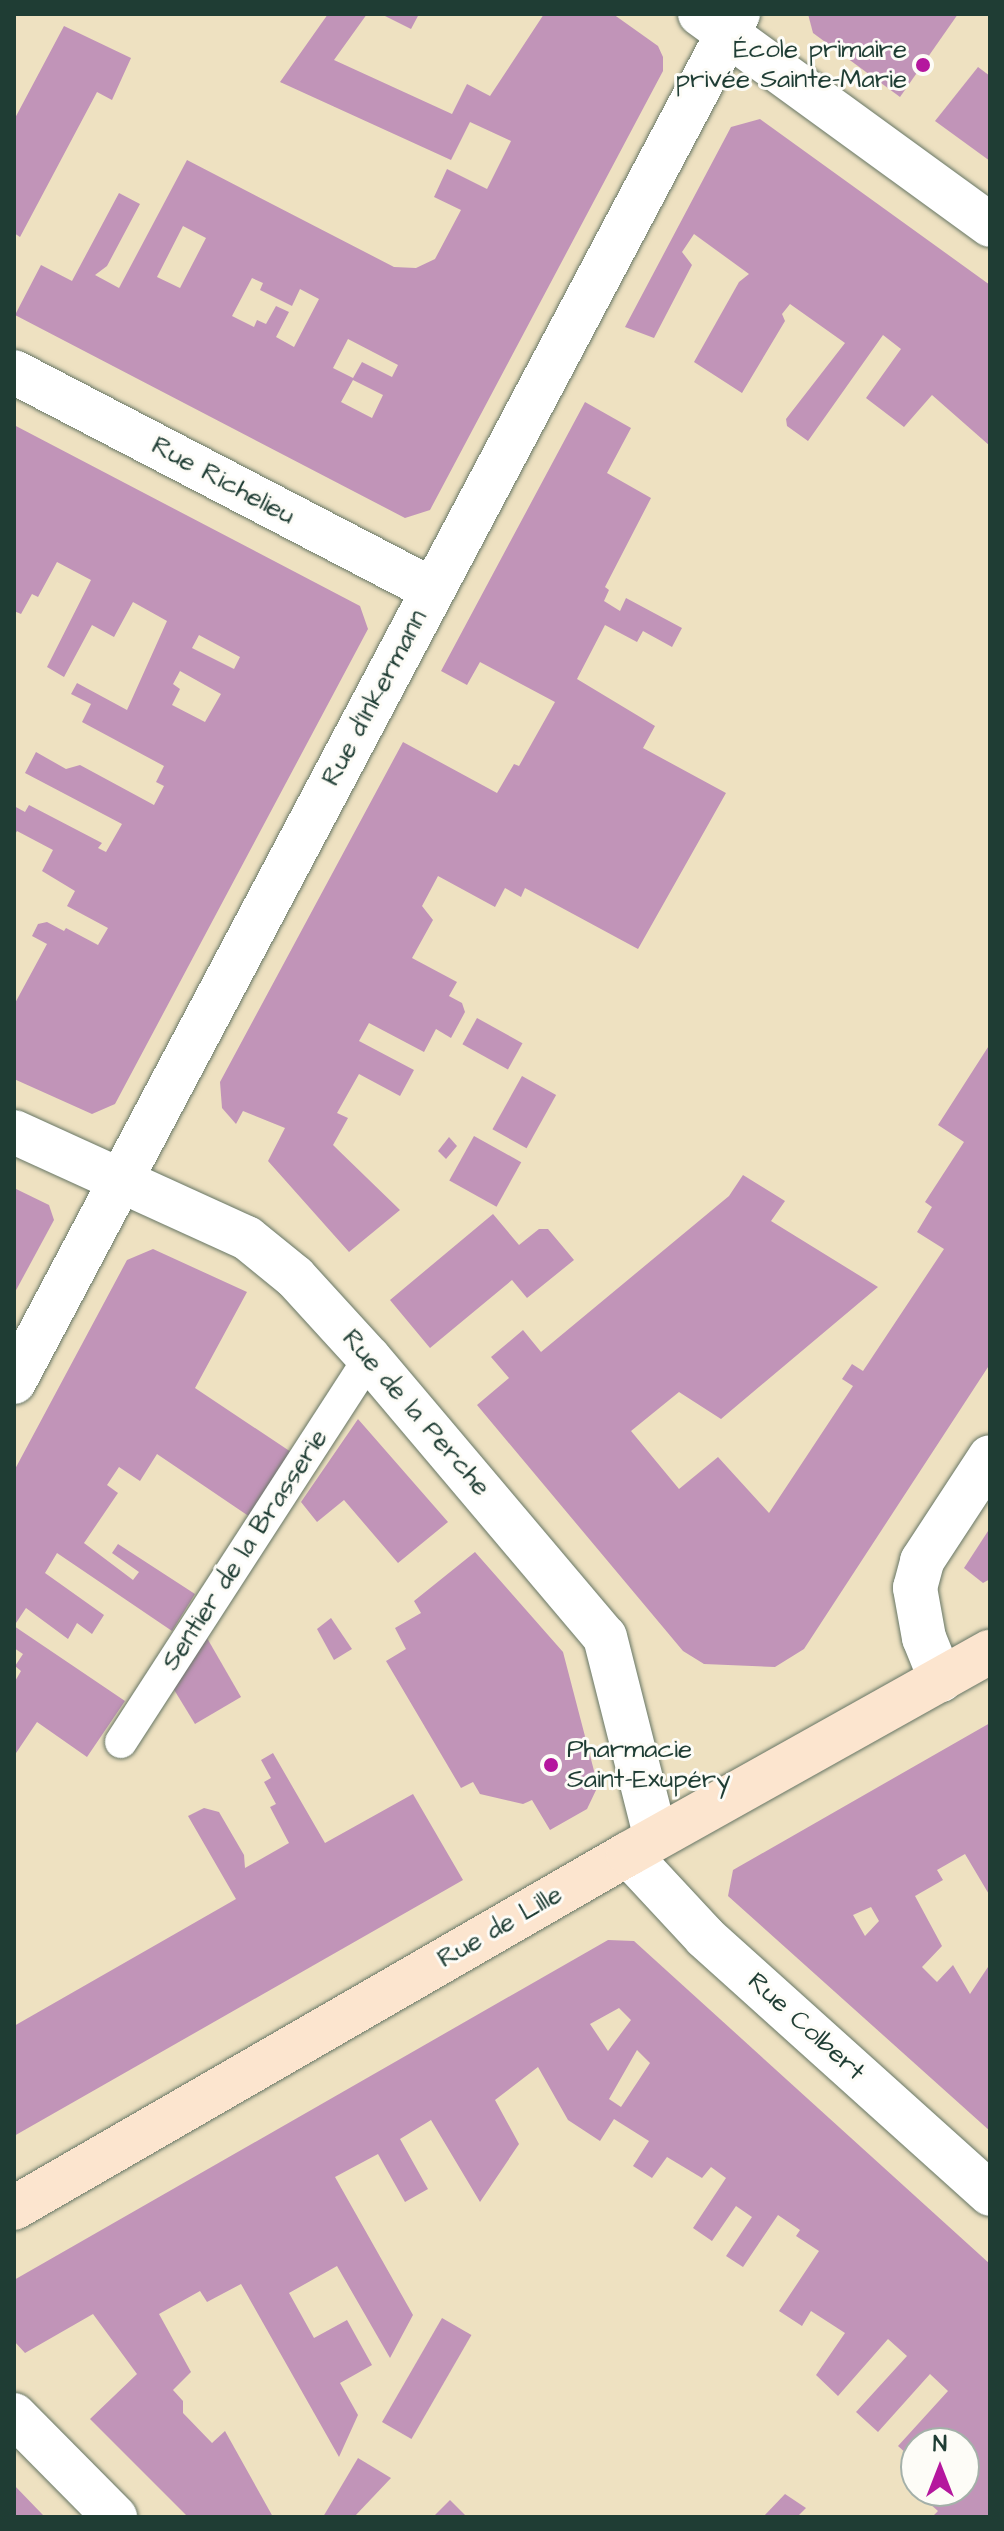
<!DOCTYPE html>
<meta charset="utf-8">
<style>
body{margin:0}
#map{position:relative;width:1004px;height:2531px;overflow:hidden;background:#eee1c1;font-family:"Architects Daughter",sans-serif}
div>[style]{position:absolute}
.building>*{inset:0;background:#c194b8;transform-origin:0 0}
.roads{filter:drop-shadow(0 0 2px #677665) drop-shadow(0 0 2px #677665)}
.lane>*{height:32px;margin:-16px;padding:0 16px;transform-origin:16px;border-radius:16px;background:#fff}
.street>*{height:44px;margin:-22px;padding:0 22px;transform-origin:22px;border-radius:22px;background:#fff}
.secondary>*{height:44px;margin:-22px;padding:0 22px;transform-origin:22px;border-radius:22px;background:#fce5cf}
.dots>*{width:22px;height:22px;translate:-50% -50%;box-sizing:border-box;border:4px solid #fdfcf7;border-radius:50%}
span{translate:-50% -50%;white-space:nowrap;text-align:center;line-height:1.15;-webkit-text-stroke:6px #fdfcf7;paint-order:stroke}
.poi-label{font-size:26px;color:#1f3d34}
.right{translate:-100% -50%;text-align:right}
.left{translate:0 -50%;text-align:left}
.street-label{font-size:26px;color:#1f3d34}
.frame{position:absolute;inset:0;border:16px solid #1f3d34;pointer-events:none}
.north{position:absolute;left:900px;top:2427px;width:80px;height:80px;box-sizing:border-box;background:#fdfcf7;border:2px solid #a4b0a9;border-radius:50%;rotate:0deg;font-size:22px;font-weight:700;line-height:32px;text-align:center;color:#1f3d34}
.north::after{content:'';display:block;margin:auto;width:28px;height:36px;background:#b5179e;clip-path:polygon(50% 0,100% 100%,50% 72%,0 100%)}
</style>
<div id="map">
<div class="building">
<div style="clip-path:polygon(evenodd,328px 14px,367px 14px,334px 60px,452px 114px,467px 84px,490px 96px,544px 14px,613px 14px,658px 46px,663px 57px,663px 71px,430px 510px,405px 518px,15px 315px,41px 265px,72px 281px,119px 193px,140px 204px,107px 266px,95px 275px,119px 288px,187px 160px,394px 267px,416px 268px,435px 259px,461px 210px,434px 197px,447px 169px,487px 189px,511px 141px,470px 122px,451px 160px,280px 82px,328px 14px,183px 226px,206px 238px,180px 288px,157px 277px,183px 226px,328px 14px,252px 278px,263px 283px,260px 290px,292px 306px,300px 289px,319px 299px,294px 347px,276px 337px,289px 312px,276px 306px,266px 324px,257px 320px,254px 327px,232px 316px,252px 278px,328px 14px,348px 339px,398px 365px,392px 377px,362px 362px,353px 378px,333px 368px,348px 339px,328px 14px,353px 380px,383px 395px,372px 418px,341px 402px,353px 380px)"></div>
<div style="clip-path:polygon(381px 14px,419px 14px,411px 29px)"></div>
<div style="clip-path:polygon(808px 14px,958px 14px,900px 97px,813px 33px)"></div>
<div style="clip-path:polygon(64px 26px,131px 58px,112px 100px,97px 92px,20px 237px,14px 233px,14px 120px)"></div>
<div style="clip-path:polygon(978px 67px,990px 76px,990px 161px,935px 121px)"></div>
<div style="clip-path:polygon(760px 119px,990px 285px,990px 446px,932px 395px,904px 427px,866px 398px,901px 349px,883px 335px,808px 441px,787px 426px,786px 419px,845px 343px,790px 304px,782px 314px,785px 321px,742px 393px,694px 362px,739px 282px,749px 274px,694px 234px,682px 252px,692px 265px,654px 338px,625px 327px,731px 127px)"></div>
<div style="clip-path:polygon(585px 402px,631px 428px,607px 473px,651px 498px,605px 587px,609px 590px,604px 601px,620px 611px,626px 598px,682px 628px,672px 647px,643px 631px,637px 642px,605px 625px,577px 679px,655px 726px,643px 748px,726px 793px,638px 949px,525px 888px,521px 897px,505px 888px,495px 907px,438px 876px,422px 906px,433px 920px,412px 958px,457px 982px,449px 996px,462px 1003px,465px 1012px,451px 1038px,436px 1029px,424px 1052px,369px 1023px,359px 1041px,414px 1070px,400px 1096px,359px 1074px,337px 1113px,348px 1118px,333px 1145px,400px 1210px,349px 1252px,268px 1161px,285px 1128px,243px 1111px,236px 1124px,222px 1108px,220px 1082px,403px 742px,497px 793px,514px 764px,519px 766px,555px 702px,480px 662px,467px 685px,441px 671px)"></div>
<div style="clip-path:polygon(evenodd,14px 425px,360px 606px,368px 629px,115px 1104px,92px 1114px,14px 1079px,14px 1005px,47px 944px,32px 936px,38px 924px,47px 922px,64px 931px,66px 928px,98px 945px,108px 928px,67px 906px,75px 891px,42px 871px,53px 850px,17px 831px,14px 836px,14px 806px,25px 812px,29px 805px,102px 843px,98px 848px,106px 852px,122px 824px,25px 773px,36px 752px,66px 769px,80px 765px,154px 805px,164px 786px,156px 782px,164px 766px,82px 722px,91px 704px,71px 694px,77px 683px,127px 710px,167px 621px,133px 602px,114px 637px,92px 625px,64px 677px,47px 667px,91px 580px,57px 562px,38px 597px,32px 594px,21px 614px,14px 611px,14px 425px,199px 635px,240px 657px,234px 669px,192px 648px,199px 635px,14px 425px,180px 671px,221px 694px,205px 722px,172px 705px,180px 689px,173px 684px,180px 671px)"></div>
<div style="left:477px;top:1018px;width:52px;height:30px;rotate:29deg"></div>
<div style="clip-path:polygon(990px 1044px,990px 1364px,804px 1649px,775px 1667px,704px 1664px,683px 1651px,477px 1405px,509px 1378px,491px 1357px,523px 1330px,541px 1352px,729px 1196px,743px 1175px,785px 1201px,771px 1221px,878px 1287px,721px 1419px,679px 1392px,631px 1431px,679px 1489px,718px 1457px,769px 1513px,853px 1386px,842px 1379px,852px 1364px,863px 1371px,944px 1249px,917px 1232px,932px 1207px,925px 1202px,964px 1142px,938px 1125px)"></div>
<div style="left:522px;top:1076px;width:39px;height:61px;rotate:29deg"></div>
<div style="left:474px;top:1136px;width:54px;height:51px;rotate:29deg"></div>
<div style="clip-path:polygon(449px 1137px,457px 1146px,446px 1159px,438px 1151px)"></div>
<div style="clip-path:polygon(14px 1188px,49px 1205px,54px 1220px,14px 1294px)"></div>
<div style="clip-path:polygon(493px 1214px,519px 1245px,539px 1229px,548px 1229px,574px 1260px,527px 1298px,512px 1280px,430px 1348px,390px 1300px)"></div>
<div style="clip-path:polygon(153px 1249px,247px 1292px,195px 1388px,291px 1452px,250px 1517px,157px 1454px,140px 1481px,119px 1467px,107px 1485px,118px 1493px,84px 1543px,133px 1580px,139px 1572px,112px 1553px,118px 1544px,195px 1594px,172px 1631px,57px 1553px,45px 1573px,104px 1615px,92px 1634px,77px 1623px,68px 1639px,26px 1608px,14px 1626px,14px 1471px,127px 1260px)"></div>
<div style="clip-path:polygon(358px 1419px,448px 1522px,398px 1563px,344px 1500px,317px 1522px,301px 1502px)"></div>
<div style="clip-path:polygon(990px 1528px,990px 1579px,983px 1583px,964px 1568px)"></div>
<div style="clip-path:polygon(475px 1552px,563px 1652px,598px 1786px,587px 1809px,550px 1830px,532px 1800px,523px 1804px,480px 1794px,473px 1782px,461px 1788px,386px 1661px,406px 1649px,395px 1628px,421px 1613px,414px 1601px)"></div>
<div style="clip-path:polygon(331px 1618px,352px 1649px,334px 1660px,317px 1629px)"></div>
<div style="clip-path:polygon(14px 1626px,125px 1701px,87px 1757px,37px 1722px,14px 1756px,14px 1683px,21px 1671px,15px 1666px,23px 1654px,14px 1648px)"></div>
<div style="clip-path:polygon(207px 1638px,241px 1697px,195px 1724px,173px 1688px)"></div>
<div style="clip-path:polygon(evenodd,990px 1723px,990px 1896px,965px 1854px,937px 1870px,943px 1880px,915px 1896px,942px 1946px,922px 1967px,937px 1982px,953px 1965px,970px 1994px,990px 1964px,990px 2131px,728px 1896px,733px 1870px,990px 1723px,871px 1907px,879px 1921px,865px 1936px,853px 1915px,871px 1907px)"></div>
<div style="clip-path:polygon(273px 1753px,325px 1843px,413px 1794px,463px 1880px,14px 2136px,14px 2026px,236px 1899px,188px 1816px,204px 1808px,219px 1812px,244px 1855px,245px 1868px,289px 1843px,270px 1807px,276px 1804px,264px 1782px,271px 1778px,261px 1760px)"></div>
<div style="clip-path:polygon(evenodd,608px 1940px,634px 1941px,990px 2264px,990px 2517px,932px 2517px,938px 2511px,912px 2488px,916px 2484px,916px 2491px,964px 2491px,964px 2443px,916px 2443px,916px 2462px,898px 2446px,948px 2391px,930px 2374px,878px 2432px,856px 2412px,907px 2356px,888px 2339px,838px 2396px,816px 2375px,845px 2333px,811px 2311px,802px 2326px,779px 2311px,819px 2251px,796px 2236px,800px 2230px,778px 2215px,743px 2267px,726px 2256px,752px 2217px,736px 2206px,712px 2241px,693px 2228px,726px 2178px,711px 2167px,702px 2178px,667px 2157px,652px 2178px,633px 2166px,649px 2141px,614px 2119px,600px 2141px,568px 2120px,538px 2067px,495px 2100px,519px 2144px,480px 2202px,431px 2120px,400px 2139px,428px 2189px,405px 2202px,378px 2154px,335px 2177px,413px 2315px,390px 2358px,337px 2266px,289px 2293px,314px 2338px,347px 2320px,372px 2365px,340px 2383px,358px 2415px,339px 2457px,241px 2284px,207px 2302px,200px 2291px,159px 2314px,191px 2372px,173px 2390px,183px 2401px,183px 2413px,212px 2443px,225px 2431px,273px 2517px,188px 2517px,90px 2419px,137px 2374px,93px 2314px,25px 2353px,14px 2341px,14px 2280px,608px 1940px,619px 2008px,631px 2020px,608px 2051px,590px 2024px,619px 2008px,608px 1940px,637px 2050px,650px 2063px,621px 2107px,609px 2099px,637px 2050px)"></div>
<div style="left:442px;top:2318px;width:34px;height:120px;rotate:30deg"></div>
<div style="clip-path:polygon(358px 2458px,391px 2478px,354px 2517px,323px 2517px)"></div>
<div style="clip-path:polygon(14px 2485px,42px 2514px,45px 2517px,14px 2517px)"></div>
<div style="clip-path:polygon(785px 2494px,806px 2508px,797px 2517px,763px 2517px)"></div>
<div style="clip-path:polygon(450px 2500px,467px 2517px,433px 2517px)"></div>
</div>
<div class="roads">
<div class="lane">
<div style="left:121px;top:1742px;width:457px;rotate:-57.1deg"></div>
</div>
<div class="street">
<div style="left:700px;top:14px;width:359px;rotate:36deg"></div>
<div style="left:14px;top:372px;width:471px;rotate:27.5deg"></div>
<div style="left:14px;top:1132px;width:256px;rotate:24.5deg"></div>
<div style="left:247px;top:1238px;width:62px;rotate:39.1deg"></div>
<div style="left:295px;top:1277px;width:110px;rotate:47.6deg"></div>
<div style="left:369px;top:1358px;width:365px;rotate:49.8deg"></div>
<div style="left:605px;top:1637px;width:207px;rotate:75.8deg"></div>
<div style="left:14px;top:1382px;width:1548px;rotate:-62.11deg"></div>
<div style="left:941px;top:1680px;width:45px;rotate:-112deg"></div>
<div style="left:924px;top:1638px;width:51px;rotate:-100.2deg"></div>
<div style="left:915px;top:1588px;width:28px;rotate:-75deg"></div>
<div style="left:922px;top:1561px;width:124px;rotate:-56.8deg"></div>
<div style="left:628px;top:1854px;width:113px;rotate:47.1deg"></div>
<div style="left:705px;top:1937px;width:384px;rotate:42deg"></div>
<div style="left:14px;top:2415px;width:144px;rotate:45.3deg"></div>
</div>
<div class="secondary">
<div style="left:14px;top:2208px;width:709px;rotate:-29.97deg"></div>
<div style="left:628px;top:1854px;width:415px;rotate:-29.2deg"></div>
</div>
</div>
<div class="dots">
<div style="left:923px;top:65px;background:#b5179e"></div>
<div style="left:551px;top:1765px;background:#b5179e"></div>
</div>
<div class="poi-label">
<span class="right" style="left:907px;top:65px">École primaire<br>privée Sainte-Marie</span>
<span class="left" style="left:567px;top:1765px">Pharmacie<br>Saint-Exupéry</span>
</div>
<div class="street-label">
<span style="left:223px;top:481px;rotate:28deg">Rue Richelieu</span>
<span style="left:375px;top:698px;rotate:-62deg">Rue d'Inkermann</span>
<span style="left:416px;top:1413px;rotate:49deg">Rue de la Perche</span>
<span style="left:245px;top:1550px;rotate:-57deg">Sentier de la Brasserie</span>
<span style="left:500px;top:1927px;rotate:-30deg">Rue de Lille</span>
<span style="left:806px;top:2027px;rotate:42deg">Rue Colbert</span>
</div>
<div class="frame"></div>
<div class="north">N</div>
</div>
